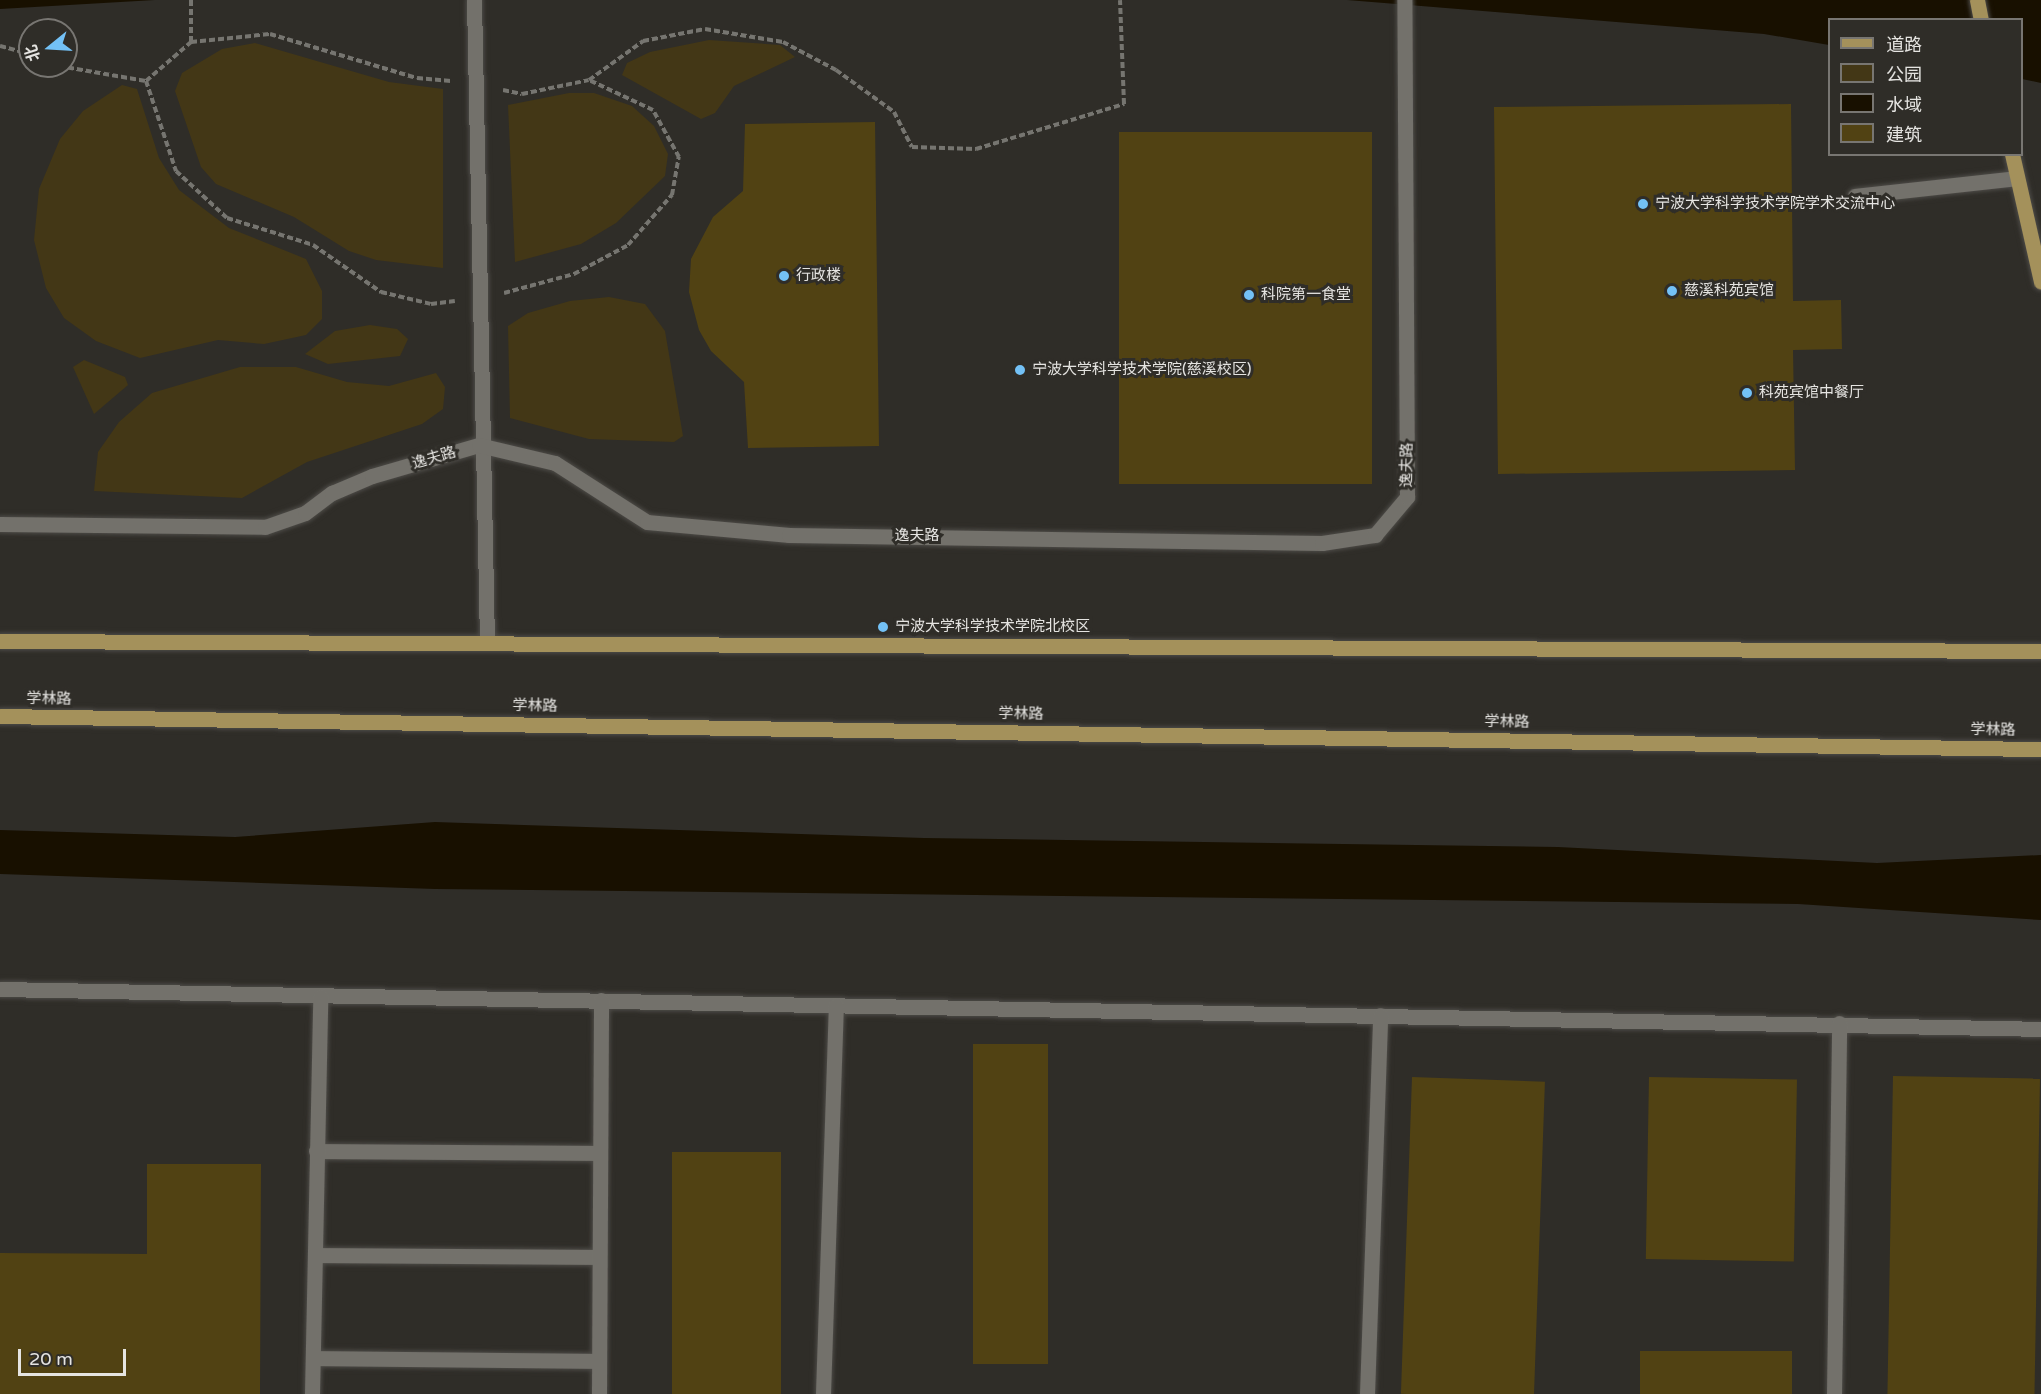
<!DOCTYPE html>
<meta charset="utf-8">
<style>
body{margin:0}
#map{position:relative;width:2041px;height:1394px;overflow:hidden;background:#2f2d28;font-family:"Varela Round","Noto Sans SC",sans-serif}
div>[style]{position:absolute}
.green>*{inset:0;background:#433716}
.water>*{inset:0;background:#181000}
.building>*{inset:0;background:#514213;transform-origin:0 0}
.path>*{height:4px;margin-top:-2px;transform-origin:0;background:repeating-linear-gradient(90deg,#767570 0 6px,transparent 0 9px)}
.roads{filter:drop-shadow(0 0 2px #4d4b47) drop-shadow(0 0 2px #4d4b47)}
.minor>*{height:15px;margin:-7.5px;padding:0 7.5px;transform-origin:7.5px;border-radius:7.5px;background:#73716b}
.major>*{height:15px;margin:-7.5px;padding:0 7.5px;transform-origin:7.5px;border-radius:7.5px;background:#a4915b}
.dots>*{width:16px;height:16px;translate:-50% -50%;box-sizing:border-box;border:3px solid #2f2d28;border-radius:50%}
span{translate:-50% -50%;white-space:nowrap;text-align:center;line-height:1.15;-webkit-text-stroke:6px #2f2d28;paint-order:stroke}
.poi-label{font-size:15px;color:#e5e4e1}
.left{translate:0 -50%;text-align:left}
.street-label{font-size:15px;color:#e5e4e1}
.legend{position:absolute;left:1828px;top:18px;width:195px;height:138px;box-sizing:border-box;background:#2f2d28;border:2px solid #787672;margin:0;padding:8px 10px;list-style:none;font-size:18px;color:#e5e4e1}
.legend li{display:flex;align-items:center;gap:12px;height:30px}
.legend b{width:30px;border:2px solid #787672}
.north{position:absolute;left:18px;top:18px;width:60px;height:60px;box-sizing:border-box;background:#2f2d28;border:2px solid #787672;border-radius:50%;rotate:252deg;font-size:16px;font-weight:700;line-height:24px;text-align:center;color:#e5e4e1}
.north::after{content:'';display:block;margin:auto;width:21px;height:27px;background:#73c1f6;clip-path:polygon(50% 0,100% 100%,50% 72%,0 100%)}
.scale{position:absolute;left:18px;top:1349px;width:108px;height:27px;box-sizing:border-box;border:3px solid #e5e4e1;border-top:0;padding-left:8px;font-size:18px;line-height:21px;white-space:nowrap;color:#e5e4e1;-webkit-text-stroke:4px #2f2d28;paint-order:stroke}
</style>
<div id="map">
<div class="green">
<div style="clip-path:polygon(709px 40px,780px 45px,795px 57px,734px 86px,715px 113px,701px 119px,622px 75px,627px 63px,650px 52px)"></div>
<div style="clip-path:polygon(255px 43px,389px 82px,443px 89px,443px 268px,376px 260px,349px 251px,294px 217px,216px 184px,201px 167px,175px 91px,182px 73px,222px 49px)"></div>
<div style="clip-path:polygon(122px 85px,137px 89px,159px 158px,179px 190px,229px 228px,306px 259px,322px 291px,322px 319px,306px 335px,264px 344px,218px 340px,140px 358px,96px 341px,64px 318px,46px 288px,34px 240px,39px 189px,60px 139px,83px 111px)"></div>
<div style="clip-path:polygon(569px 93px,594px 93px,632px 106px,654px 126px,668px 154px,665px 176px,616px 223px,581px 244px,515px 262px,508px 105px)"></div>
<div style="clip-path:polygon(609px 297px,645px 304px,665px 331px,683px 436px,674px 442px,589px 439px,510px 418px,508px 326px,528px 313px,570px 301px)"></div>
<div style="clip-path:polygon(370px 325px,397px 329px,408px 339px,400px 356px,328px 364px,305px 354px,335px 331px)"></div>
<div style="clip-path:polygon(84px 360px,125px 377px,128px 385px,94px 414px,73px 367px)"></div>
<div style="clip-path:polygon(240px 367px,296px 367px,347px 382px,389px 386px,436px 373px,445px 387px,443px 409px,422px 424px,307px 462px,242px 498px,94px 491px,98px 452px,119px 422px,152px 393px)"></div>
</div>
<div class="water">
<div style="clip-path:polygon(0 0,155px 0,0 9px)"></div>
<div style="clip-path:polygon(1347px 0,2041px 0,2041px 83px,2022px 79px,2022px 20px,1830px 20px,1829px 45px,1764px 34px)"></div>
<div style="clip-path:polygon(435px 822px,924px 838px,1558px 847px,1877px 863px,2041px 855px,2041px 920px,1798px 904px,435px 889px,0 874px,0 830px,235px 837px)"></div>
</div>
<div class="building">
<div style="clip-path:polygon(1791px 104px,1793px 301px,1841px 300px,1842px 349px,1793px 350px,1795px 470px,1498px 474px,1494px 107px)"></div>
<div style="clip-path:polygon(875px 122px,879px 446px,748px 448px,744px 382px,711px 351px,699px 330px,689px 292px,691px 259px,713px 217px,743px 191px,745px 124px)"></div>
<div style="left:1119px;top:132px;width:253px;height:352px"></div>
<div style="left:973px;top:1044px;width:75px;height:320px"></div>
<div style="left:1893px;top:1076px;width:147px;height:318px;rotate:1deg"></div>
<div style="left:1412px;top:1077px;width:133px;height:317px;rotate:2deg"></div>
<div style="left:1649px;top:1077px;width:148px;height:182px;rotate:1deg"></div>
<div style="left:672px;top:1152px;width:109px;height:242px"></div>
<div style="clip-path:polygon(147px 1164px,261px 1164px,260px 1394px,0 1394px,0 1253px,147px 1254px)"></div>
<div style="left:1792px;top:1351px;width:43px;height:152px;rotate:90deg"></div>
</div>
<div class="path">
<div style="left:191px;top:0;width:42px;rotate:90deg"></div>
<div style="left:0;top:46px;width:31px;rotate:15deg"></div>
<div style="left:59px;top:66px;width:88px;rotate:9.8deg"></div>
<div style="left:146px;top:81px;width:60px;rotate:-40.9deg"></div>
<div style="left:191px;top:42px;width:79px;rotate:-5.8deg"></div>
<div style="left:270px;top:34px;width:153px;rotate:16.7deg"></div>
<div style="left:417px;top:78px;width:34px;rotate:5deg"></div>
<div style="left:146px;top:81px;width:95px;rotate:71.6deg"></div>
<div style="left:176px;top:171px;width:69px;rotate:42.7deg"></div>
<div style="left:227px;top:218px;width:90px;rotate:17.4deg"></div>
<div style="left:313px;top:245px;width:83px;rotate:34.7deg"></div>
<div style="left:381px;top:292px;width:51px;rotate:13.5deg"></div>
<div style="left:431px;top:304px;width:24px;rotate:-7deg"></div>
<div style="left:503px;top:90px;width:19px;rotate:12deg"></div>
<div style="left:522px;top:94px;width:68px;rotate:-11.8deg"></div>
<div style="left:589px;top:80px;width:67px;rotate:-35.8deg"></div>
<div style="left:643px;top:41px;width:63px;rotate:-11deg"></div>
<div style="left:705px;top:29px;width:79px;rotate:9.5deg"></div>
<div style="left:783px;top:42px;width:60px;rotate:27.8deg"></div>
<div style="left:836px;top:70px;width:72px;rotate:35.9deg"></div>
<div style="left:894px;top:112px;width:39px;rotate:63deg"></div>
<div style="left:912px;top:147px;width:64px;rotate:1.8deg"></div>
<div style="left:976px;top:149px;width:155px;rotate:-16.9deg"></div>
<div style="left:1124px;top:104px;width:104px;rotate:-92.2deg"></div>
<div style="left:504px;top:293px;width:73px;rotate:-15.2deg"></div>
<div style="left:574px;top:274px;width:61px;rotate:-28.2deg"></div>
<div style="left:628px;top:245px;width:67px;rotate:-48.7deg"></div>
<div style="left:672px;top:195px;width:39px;rotate:-80deg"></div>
<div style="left:679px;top:157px;width:54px;rotate:-119deg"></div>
<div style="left:653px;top:110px;width:71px;rotate:-154.9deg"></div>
</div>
<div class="roads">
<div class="minor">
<div style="left:474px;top:0;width:642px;rotate:88.84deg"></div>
<div style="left:1855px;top:196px;width:163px;rotate:-6.3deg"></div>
<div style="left:0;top:524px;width:265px;rotate:0.6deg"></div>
<div style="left:265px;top:527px;width:42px;rotate:-19.3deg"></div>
<div style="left:305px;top:513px;width:34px;rotate:-37deg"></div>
<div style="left:332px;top:493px;width:43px;rotate:-23deg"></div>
<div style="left:372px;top:476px;width:111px;rotate:-16.2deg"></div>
<div style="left:479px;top:445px;width:78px;rotate:13.3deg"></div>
<div style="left:555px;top:463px;width:109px;rotate:32.7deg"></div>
<div style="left:647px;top:522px;width:143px;rotate:5.2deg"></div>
<div style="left:789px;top:535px;width:533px;rotate:0.86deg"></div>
<div style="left:1322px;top:543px;width:54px;rotate:-8.6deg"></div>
<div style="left:1375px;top:535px;width:50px;rotate:-49.9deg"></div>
<div style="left:1407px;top:497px;width:497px;rotate:-90.3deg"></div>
<div style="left:0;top:989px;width:2041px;rotate:1.12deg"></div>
<div style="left:316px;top:1151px;width:284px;rotate:0.4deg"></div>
<div style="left:315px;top:1255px;width:284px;rotate:0.4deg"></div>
<div style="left:313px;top:1358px;width:286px;rotate:0.6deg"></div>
<div style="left:312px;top:1394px;width:398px;rotate:-88.8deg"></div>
<div style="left:599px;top:1394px;width:394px;rotate:-89.7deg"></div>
<div style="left:823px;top:1394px;width:389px;rotate:-88.1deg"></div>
<div style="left:1367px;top:1394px;width:379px;rotate:-88deg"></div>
<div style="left:1834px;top:1394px;width:371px;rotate:-89.2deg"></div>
</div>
<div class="major">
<div style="left:1977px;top:0;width:20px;rotate:79deg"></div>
<div style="left:2012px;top:154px;width:131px;rotate:77.2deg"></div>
<div style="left:0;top:641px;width:2041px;rotate:0.28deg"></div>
<div style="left:0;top:716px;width:2041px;rotate:0.93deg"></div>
</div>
</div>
<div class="dots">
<div style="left:1643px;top:204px;background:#73c1f6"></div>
<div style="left:784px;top:276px;background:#73c1f6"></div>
<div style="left:1672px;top:291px;background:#73c1f6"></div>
<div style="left:1249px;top:295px;background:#73c1f6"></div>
<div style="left:1020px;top:370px;background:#73c1f6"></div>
<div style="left:1747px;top:393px;background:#73c1f6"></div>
<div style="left:883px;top:627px;background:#73c1f6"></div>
</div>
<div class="poi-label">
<span class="left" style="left:1655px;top:204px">宁波大学科学技术学院学术交流中心</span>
<span class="left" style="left:796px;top:276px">行政楼</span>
<span class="left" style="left:1684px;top:291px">慈溪科苑宾馆</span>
<span class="left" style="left:1261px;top:295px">科院第一食堂</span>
<span class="left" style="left:1032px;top:370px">宁波大学科学技术学院(慈溪校区)</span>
<span class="left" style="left:1759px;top:393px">科苑宾馆中餐厅</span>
<span class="left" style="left:895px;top:627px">宁波大学科学技术学院北校区</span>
</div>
<div class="street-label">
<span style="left:434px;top:458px;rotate:-16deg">逸夫路</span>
<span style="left:1407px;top:465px;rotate:-89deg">逸夫路</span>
<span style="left:917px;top:536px">逸夫路</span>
<span style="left:49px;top:699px;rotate:1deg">学林路</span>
<span style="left:535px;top:706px;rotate:1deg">学林路</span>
<span style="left:1021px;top:714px;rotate:1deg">学林路</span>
<span style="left:1507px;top:722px;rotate:1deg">学林路</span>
<span style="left:1993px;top:730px;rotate:1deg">学林路</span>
</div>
<ul class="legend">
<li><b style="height:8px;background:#a4915b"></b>道路</li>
<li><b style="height:16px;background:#433716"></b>公园</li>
<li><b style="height:16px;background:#181000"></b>水域</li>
<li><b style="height:16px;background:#514213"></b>建筑</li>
</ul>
<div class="north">北</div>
<div class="scale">20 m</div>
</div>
